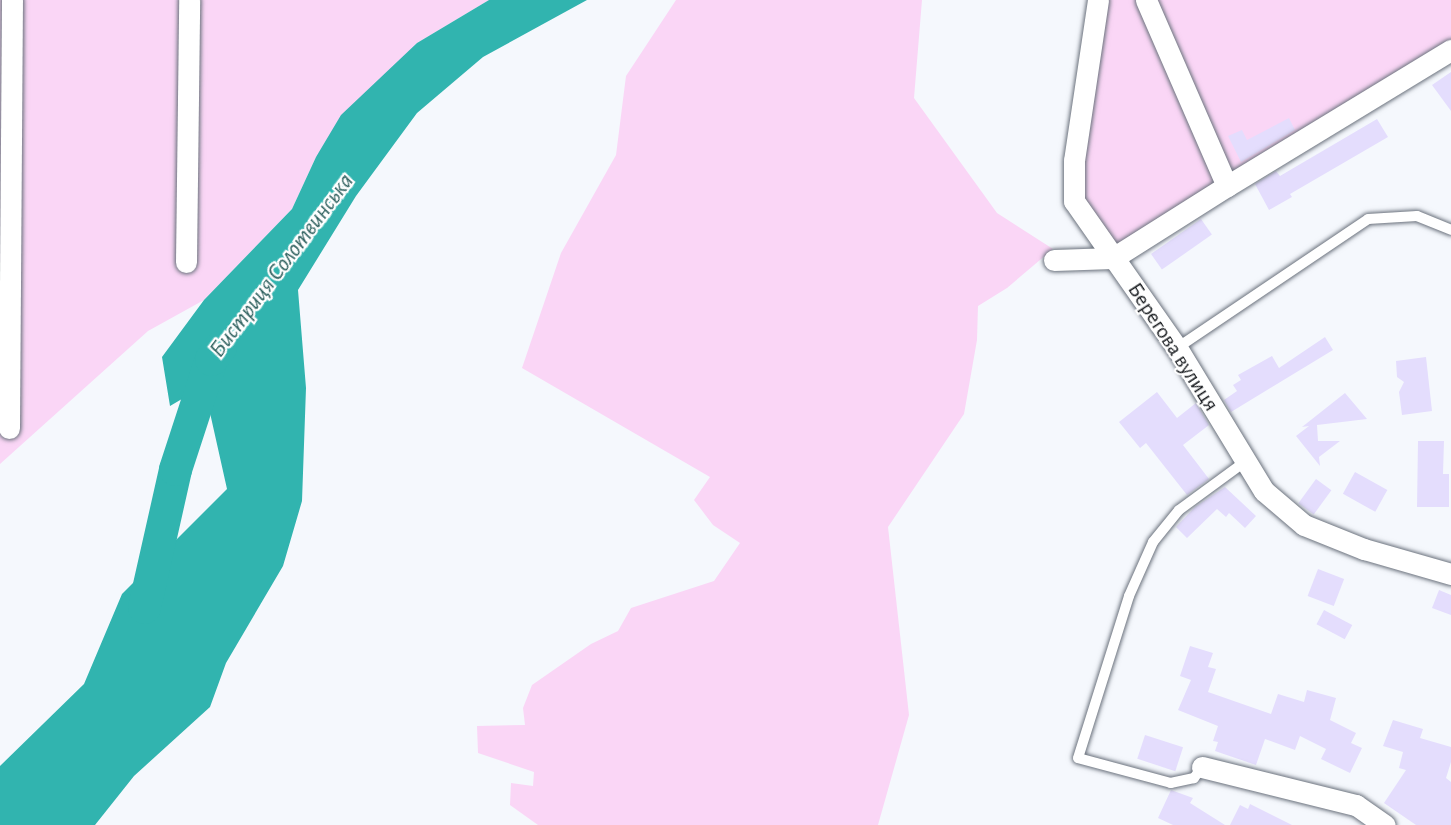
<!DOCTYPE html>
<meta charset="utf-8">
<style>
body{margin:0}
#map{position:relative;width:1451px;height:825px;overflow:hidden;background:#f5f8fd;font-family:"Alegreya Sans",sans-serif}
div>[style]{position:absolute}
.green>*{inset:0;background:#fad6f6}
.water>*{inset:0;background:#31b4af}
.river>*{height:33px;margin:-16.5px;padding:0 16.5px;transform-origin:16.5px;border-radius:16.5px;background:#31b4af}
.building>*{inset:0;background:#e4ddfd;transform-origin:0 0}
.roads{filter:drop-shadow(0 0 2px #6b727d) drop-shadow(0 0 2px #6b727d)}
.service>*{height:10px;margin:-5px;padding:0 5px;transform-origin:5px;border-radius:5px;background:#fff}
.minor>*{height:21px;margin:-10.5px;padding:0 10.5px;transform-origin:10.5px;border-radius:10.5px;background:#fff}
span{translate:-50% -50%;white-space:nowrap;text-align:center;line-height:1.15;-webkit-text-stroke:4.5px #fff;paint-order:stroke}
.street-label{font-size:22px;color:#15181c}
.water-label{font-size:24px;color:#2c5f5d;font-style:italic}
</style>
<div id="map">
<div class="green">
<div style="clip-path:polygon(0 0,489px 0,417px 43px,316px 157px,292px 209px,204px 300px,148px 331px,0 464px)"></div>
<div style="clip-path:polygon(676px 0,922px 0,914px 98px,997px 213px,1053px 249px,1007px 288px,978px 306px,977px 340px,964px 414px,888px 527px,909px 715px,878px 825px,538px 825px,510px 805px,511px 783px,533px 786px,534px 772px,478px 753px,477px 726px,525px 725px,523px 708px,532px 685px,591px 644px,618px 631px,631px 608px,714px 581px,740px 543px,713px 525px,694px 500px,710px 477px,522px 368px,561px 253px,616px 155px,626px 76px)"></div>
<div style="clip-path:polygon(1109px 0,1451px 0,1451px 45px,1112px 251px,1077px 199px,1098px 45px)"></div>
</div>
<div class="water">
<div style="clip-path:polygon(489px 0,587px 0,483px 57px,417px 113px,356px 196px,298px 290px,306px 388px,302px 501px,283px 566px,226px 663px,210px 707px,134px 776px,95px 825px,0 825px,0 766px,84px 684px,122px 594px,227px 489px,204px 386px,170px 406px,162px 357px,204px 300px,292px 209px,316px 157px,341px 115px,417px 43px)"></div>
</div>
<div class="river">
<div style="left:144px;top:607px;width:141px;rotate:-77.3deg"></div>
<div style="left:175px;top:469px;width:116px;rotate:-71.9deg"></div>
<div style="left:211px;top:359px;width:15px;rotate:-53deg"></div>
</div>
<div class="building">
<div style="clip-path:polygon(1451px 72px,1451px 111px,1432px 85px)"></div>
<div style="clip-path:polygon(1289px 118px,1295px 130px,1241px 162px,1228px 136px,1242px 130px,1247px 140px)"></div>
<div style="clip-path:polygon(1377px 119px,1388px 137px,1290px 194px,1292px 197px,1269px 210px,1255px 184px,1276px 171px,1280px 176px)"></div>
<div style="left:1201px;top:219px;width:19px;height:61px;rotate:55deg"></div>
<div style="clip-path:polygon(1325px 337px,1333px 350px,1231px 412px,1224px 400px,1237px 391px,1233px 385px,1241px 380px,1238px 375px,1272px 356px,1279px 368px)"></div>
<div style="clip-path:polygon(1426px 357px,1432px 411px,1402px 415px,1399px 392px,1404px 382px,1397px 377px,1396px 361px)"></div>
<div style="clip-path:polygon(1157px 392px,1177px 418px,1196px 403px,1209px 425px,1183px 445px,1209px 479px,1187px 495px,1146px 443px,1140px 448px,1119px 422px)"></div>
<div style="clip-path:polygon(1345px 393px,1367px 419px,1317px 425px,1318px 441px,1340px 441px,1319px 457px,1320px 466px,1296px 436px,1309px 426px,1302px 427px)"></div>
<div style="clip-path:polygon(1418px 441px,1444px 441px,1443px 474px,1449px 474px,1449px 507px,1417px 507px)"></div>
<div style="left:1355px;top:472px;width:37px;height:25px;rotate:29deg"></div>
<div style="left:1316px;top:479px;width:19px;height:30px;rotate:36deg"></div>
<div style="clip-path:polygon(1225px 487px,1256px 516px,1245px 528px,1229px 513px,1226px 517px,1217px 509px,1187px 538px,1176px 527px,1195px 507px)"></div>
<div style="left:1318px;top:569px;width:28px;height:29px;rotate:21deg"></div>
<div style="clip-path:polygon(1439px 590px,1451px 595px,1451px 615px,1432px 608px)"></div>
<div style="left:1324px;top:610px;width:32px;height:16px;rotate:28deg"></div>
<div style="clip-path:polygon(1190px 646px,1213px 653px,1208px 667px,1216px 669px,1208px 692px,1271px 714px,1278px 694px,1304px 702px,1307px 690px,1336px 698px,1330px 720px,1356px 733px,1351px 743px,1362px 748px,1350px 773px,1321px 759px,1326px 749px,1300px 736px,1295px 750px,1265px 739px,1256px 765px,1215px 751px,1218px 742px,1213px 741px,1218px 726px,1178px 710px,1191px 680px,1180px 676px)"></div>
<div style="clip-path:polygon(1393px 720px,1423px 729px,1420px 738px,1451px 747px,1451px 762px,1446px 778px,1451px 782px,1451px 825px,1416px 825px,1384px 803px,1406px 770px,1399px 768px,1403px 752px,1383px 746px)"></div>
<div style="left:1145px;top:735px;width:40px;height:25px;rotate:18deg"></div>
<div style="clip-path:polygon(1171px 790px,1193px 798px,1190px 803px,1225px 825px,1173px 825px,1158px 818px)"></div>
<div style="clip-path:polygon(1250px 804px,1292px 825px,1230px 825px,1240px 805px,1248px 809px)"></div>
</div>
<div class="roads">
<div class="service">
<div style="left:1177px;top:348px;width:230px;rotate:-34deg"></div>
<div style="left:1368px;top:219px;width:49px;rotate:-3.5deg"></div>
<div style="left:1417px;top:216px;width:37px;rotate:22deg"></div>
<div style="left:1202px;top:767px;width:14px;rotate:126deg"></div>
<div style="left:1194px;top:778px;width:24px;rotate:168deg"></div>
<div style="left:1171px;top:783px;width:96px;rotate:-165deg"></div>
<div style="left:1078px;top:758px;width:170px;rotate:-72.5deg"></div>
<div style="left:1129px;top:596px;width:59px;rotate:-66deg"></div>
<div style="left:1153px;top:542px;width:41px;rotate:-50.9deg"></div>
<div style="left:1179px;top:510px;width:83px;rotate:-36.2deg"></div>
</div>
<div class="minor">
<div style="left:1098px;top:0;width:162px;rotate:98.5deg"></div>
<div style="left:1074px;top:160px;width:41px;rotate:90deg"></div>
<div style="left:1074px;top:201px;width:179px;rotate:55deg"></div>
<div style="left:1177px;top:348px;width:167px;rotate:58.7deg"></div>
<div style="left:1264px;top:491px;width:52px;rotate:40.4deg"></div>
<div style="left:1304px;top:525px;width:65px;rotate:21.8deg"></div>
<div style="left:1364px;top:549px;width:91px;rotate:16deg"></div>
<div style="left:1146px;top:0;width:203px;rotate:66.5deg"></div>
<div style="left:1054px;top:260px;width:59px;rotate:-1.9deg"></div>
<div style="left:1113px;top:258px;width:135px;rotate:-32.3deg"></div>
<div style="left:1227px;top:186px;width:262px;rotate:-31.3deg"></div>
<div style="left:186px;top:262px;width:262px;rotate:-89.3deg"></div>
<div style="left:9px;top:428px;width:428px;rotate:-89.6deg"></div>
<div style="left:1202px;top:767px;width:159px;rotate:13.9deg"></div>
<div style="left:1356px;top:805px;width:35px;rotate:35deg"></div>
</div>
</div>
<div class="street-label">
<span style="left:1173px;top:347px;rotate:57deg">Берегова вулиця</span>
</div>
<div class="water-label">
<span style="left:282px;top:266px;rotate:-53deg">Бистриця Солотвинська</span>
</div>
</div>
